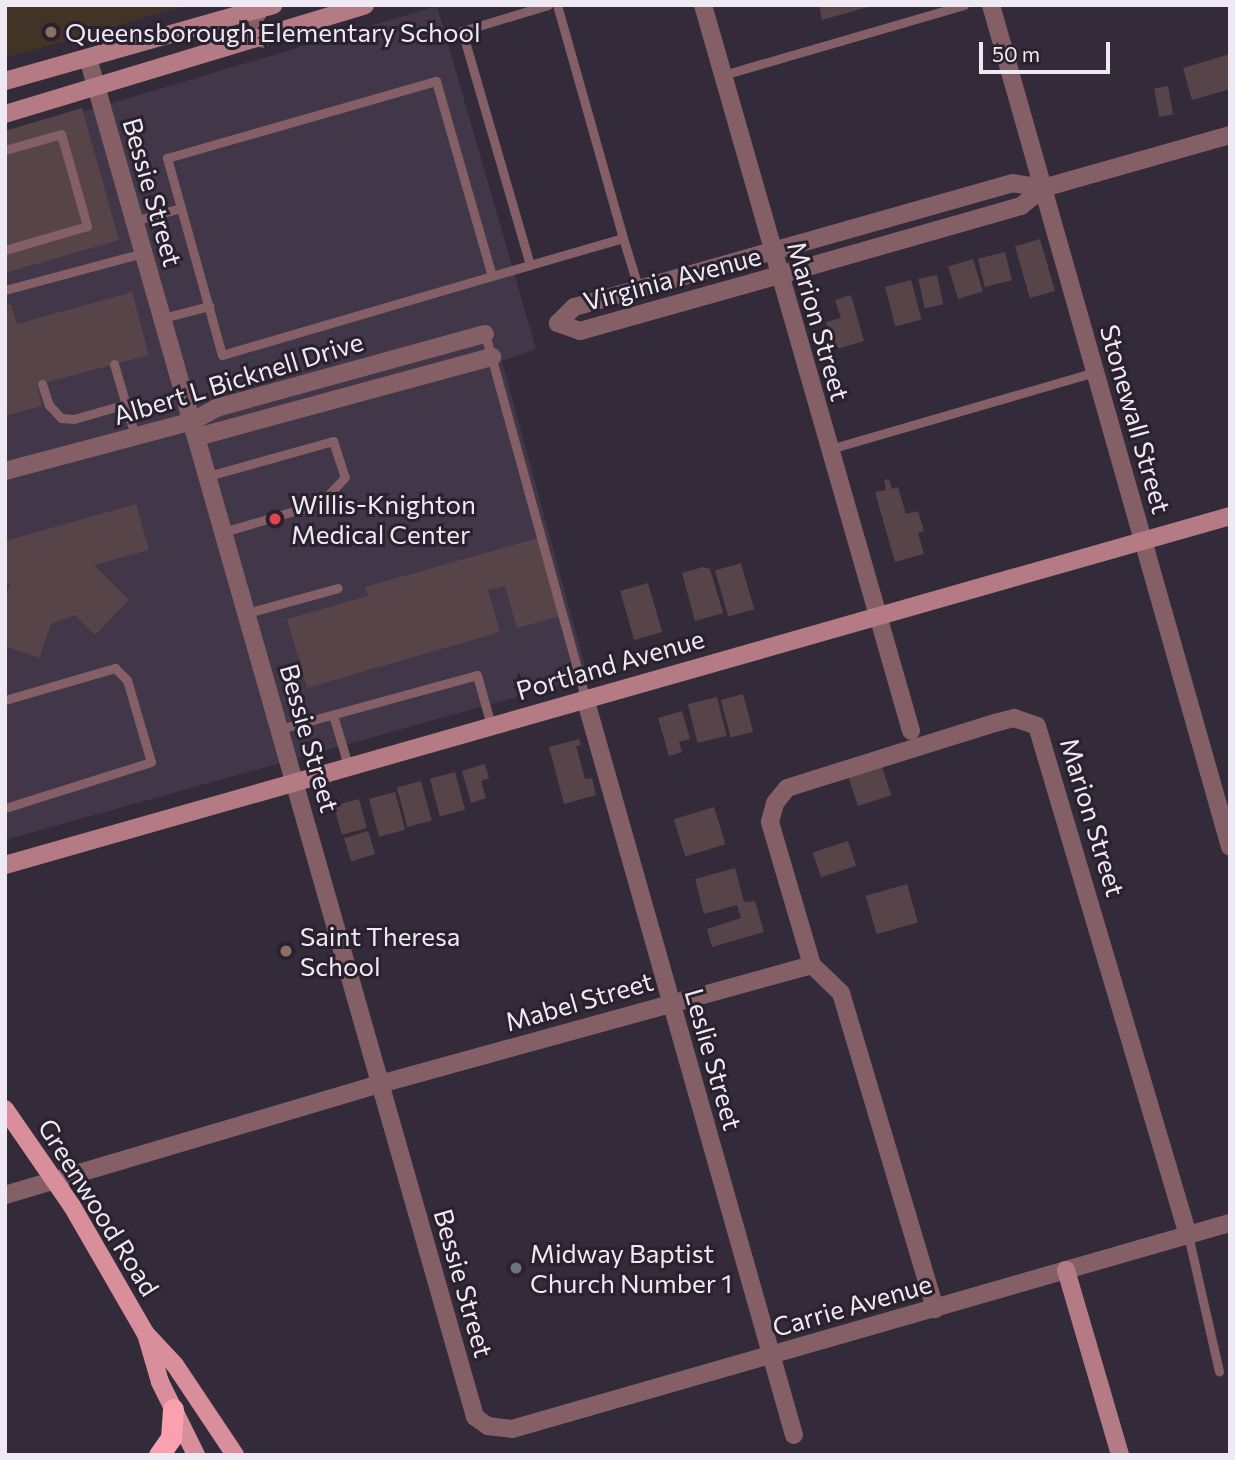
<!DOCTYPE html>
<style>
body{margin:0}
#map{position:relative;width:1235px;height:1460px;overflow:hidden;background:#342b3a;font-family:Commissioner,sans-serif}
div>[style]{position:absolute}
.built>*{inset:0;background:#423649}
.education>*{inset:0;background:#423327}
.building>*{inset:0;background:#574449;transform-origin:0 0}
.lane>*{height:9px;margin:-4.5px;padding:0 4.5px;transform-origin:4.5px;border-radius:4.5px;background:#846066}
.street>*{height:18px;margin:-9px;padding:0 9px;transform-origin:9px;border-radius:9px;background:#846066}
.secondary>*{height:18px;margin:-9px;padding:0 9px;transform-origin:9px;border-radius:9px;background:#b47b84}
.primary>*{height:18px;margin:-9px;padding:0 9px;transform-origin:9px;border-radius:9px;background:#d98f9b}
.highway>*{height:21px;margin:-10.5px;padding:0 10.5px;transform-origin:10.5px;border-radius:10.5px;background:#faa1b0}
.dots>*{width:19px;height:19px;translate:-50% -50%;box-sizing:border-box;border:4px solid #2a212f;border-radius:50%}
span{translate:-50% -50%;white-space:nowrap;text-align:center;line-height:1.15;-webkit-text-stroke:6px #2a212f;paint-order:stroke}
.poi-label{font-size:26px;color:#eee9f3}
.left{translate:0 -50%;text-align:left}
.street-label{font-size:26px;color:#eee9f3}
.frame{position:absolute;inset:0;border:7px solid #eee9f3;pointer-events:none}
.scale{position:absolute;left:979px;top:42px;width:131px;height:32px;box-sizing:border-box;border:4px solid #eee9f3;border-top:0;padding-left:9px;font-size:21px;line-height:24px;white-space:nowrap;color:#eee9f3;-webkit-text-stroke:5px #2a212f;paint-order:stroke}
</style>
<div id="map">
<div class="built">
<div style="clip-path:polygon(437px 6px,536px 349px,502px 361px,588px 677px,5px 840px,5px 135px)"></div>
</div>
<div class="education">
<div style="clip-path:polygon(5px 5px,189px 5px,5px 58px)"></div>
</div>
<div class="building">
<div style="clip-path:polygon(819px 5px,871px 5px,871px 6px,822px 20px)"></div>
<div style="clip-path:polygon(1230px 54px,1230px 89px,1192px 100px,1183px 68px)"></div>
<div style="left:1168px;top:86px;width:29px;height:14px;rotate:80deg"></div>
<div style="clip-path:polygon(82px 108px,119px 240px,5px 273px,5px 131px)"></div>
<div style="left:1040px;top:239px;width:54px;height:26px;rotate:74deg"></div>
<div style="left:1005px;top:252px;width:29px;height:28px;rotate:76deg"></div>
<div style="left:973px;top:259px;width:34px;height:26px;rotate:73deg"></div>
<div style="left:937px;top:275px;width:30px;height:19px;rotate:78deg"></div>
<div style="left:911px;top:280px;width:41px;height:27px;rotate:75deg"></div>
<div style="clip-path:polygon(132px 292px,149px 355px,37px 385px,42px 406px,5px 416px,5px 306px,11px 304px,17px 324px)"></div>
<div style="clip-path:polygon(851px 295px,864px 341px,834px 350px,826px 322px,841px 318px,835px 300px)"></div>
<div style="clip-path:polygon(889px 479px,892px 489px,898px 487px,906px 514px,918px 511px,924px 531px,918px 533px,924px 554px,895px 562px,875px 492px,886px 490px,884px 480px)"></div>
<div style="clip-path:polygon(136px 504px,149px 550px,94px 565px,129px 600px,95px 635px,75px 615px,51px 624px,39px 658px,5px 646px,5px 598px,10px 584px,5px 585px,5px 541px)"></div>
<div style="clip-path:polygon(542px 537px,564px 615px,517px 628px,505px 586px,488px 590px,500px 632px,307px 688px,287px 619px,368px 596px,365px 587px)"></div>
<div style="left:741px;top:563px;width:48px;height:27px;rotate:74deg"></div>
<div style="clip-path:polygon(703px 567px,710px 569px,723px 613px,695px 621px,682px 573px)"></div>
<div style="left:648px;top:583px;width:51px;height:29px;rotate:74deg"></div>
<div style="left:743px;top:694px;width:39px;height:23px;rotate:75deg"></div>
<div style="left:717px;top:697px;width:40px;height:30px;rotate:76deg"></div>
<div style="clip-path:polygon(682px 711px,690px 739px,679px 742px,682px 752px,669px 756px,658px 718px)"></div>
<div style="clip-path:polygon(579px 739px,581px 745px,576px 746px,585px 779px,592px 778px,596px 795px,564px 804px,549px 747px)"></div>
<div style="left:880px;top:761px;width:36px;height:35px;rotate:72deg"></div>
<div style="clip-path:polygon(485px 764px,489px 778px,481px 781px,486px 798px,471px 803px,462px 771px)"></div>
<div style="left:455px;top:772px;width:39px;height:26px;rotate:75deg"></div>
<div style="left:421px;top:781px;width:41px;height:25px;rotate:75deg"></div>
<div style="left:395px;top:792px;width:39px;height:27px;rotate:75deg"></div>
<div style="left:359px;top:799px;width:30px;height:26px;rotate:75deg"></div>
<div style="left:714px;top:807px;width:39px;height:42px;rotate:73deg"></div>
<div style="left:368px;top:831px;width:24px;height:25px;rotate:73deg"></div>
<div style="left:848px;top:841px;width:26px;height:37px;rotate:72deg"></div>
<div style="clip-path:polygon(735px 868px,744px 902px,755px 901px,764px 932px,712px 947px,707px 929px,741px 918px,737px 905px,704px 914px,695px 879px)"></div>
<div style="left:907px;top:884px;width:40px;height:43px;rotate:74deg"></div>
</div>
<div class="lane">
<div style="left:723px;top:75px;width:251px;rotate:-16.2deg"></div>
<div style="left:436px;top:81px;width:203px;rotate:74deg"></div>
<div style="left:492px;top:276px;width:281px;rotate:163.7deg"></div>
<div style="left:222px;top:355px;width:205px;rotate:-105.6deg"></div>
<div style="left:167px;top:158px;width:280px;rotate:-16deg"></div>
<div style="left:5px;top:150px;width:58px;rotate:-15.9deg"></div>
<div style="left:61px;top:134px;width:96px;rotate:74.2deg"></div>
<div style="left:87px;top:226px;width:85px;rotate:163.7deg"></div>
<div style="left:134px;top:221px;width:49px;rotate:-15.5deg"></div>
<div style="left:623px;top:238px;width:54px;rotate:72.9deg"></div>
<div style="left:530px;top:265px;width:244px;rotate:-106.2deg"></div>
<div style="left:462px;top:31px;width:90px;rotate:-16.8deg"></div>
<div style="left:492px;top:276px;width:136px;rotate:-16.2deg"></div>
<div style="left:623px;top:238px;width:242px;rotate:-105.8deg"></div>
<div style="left:5px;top:290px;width:143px;rotate:-15deg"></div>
<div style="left:163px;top:318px;width:48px;rotate:-14.6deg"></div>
<div style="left:485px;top:334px;width:377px;rotate:74.6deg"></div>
<div style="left:114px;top:364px;width:75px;rotate:73.7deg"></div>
<div style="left:42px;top:384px;width:22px;rotate:72deg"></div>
<div style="left:49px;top:405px;width:18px;rotate:47deg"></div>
<div style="left:61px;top:418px;width:13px;rotate:4deg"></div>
<div style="left:74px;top:419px;width:54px;rotate:-16.1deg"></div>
<div style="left:830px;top:449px;width:276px;rotate:-16.2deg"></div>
<div style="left:208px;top:476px;width:130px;rotate:-15.6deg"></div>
<div style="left:333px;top:441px;width:38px;rotate:72deg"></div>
<div style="left:345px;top:477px;width:35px;rotate:133deg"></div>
<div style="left:321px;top:503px;width:101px;rotate:163.4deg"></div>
<div style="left:247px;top:613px;width:94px;rotate:-15.4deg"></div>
<div style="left:5px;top:700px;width:115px;rotate:-16.2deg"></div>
<div style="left:115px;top:668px;width:17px;rotate:45deg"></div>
<div style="left:127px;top:680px;width:85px;rotate:73.7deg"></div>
<div style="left:151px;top:762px;width:153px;rotate:162.5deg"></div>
<div style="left:333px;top:715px;width:52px;rotate:73.3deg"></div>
<div style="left:280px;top:729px;width:204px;rotate:-15.3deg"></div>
<div style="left:477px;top:675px;width:52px;rotate:74.4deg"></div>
<div style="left:1188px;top:1235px;width:140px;rotate:77.2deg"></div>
</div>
<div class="street">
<div style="left:253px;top:5px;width:35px;rotate:74deg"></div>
<div style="left:703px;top:5px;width:755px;rotate:74.01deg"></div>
<div style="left:991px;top:5px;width:875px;rotate:74.15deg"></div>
<div style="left:88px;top:58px;width:1413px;rotate:74.1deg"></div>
<div style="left:475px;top:1417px;width:16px;rotate:35deg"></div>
<div style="left:488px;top:1426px;width:24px;rotate:7deg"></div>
<div style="left:512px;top:1429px;width:747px;rotate:-16.01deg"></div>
<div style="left:1043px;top:188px;width:30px;rotate:-171deg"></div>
<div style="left:1013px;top:183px;width:456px;rotate:164.2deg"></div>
<div style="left:574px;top:307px;width:23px;rotate:135deg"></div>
<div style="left:558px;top:323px;width:23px;rotate:20deg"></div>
<div style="left:580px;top:331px;width:207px;rotate:-15.7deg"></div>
<div style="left:779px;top:275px;width:252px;rotate:-15.9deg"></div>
<div style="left:1021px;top:206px;width:28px;rotate:-39deg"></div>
<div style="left:1043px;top:188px;width:194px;rotate:-15.8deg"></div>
<div style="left:197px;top:437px;width:306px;rotate:-15.2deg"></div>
<div style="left:5px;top:471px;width:195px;rotate:-14.9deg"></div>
<div style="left:193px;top:421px;width:26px;rotate:-29deg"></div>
<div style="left:216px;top:408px;width:279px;rotate:-15.4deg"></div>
<div style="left:585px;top:698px;width:766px;rotate:74.17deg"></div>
<div style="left:812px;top:965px;width:149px;rotate:-106.4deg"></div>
<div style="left:770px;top:822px;width:20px;rotate:-75deg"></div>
<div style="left:775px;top:803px;width:19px;rotate:-51deg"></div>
<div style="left:787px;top:788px;width:218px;rotate:-17.4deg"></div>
<div style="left:995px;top:723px;width:20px;rotate:-15deg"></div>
<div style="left:1014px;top:718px;width:24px;rotate:19deg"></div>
<div style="left:1037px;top:726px;width:531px;rotate:73.48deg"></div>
<div style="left:5px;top:1195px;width:391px;rotate:-16.5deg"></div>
<div style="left:380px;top:1084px;width:448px;rotate:-15.4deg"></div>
<div style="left:812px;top:965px;width:40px;rotate:44deg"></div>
<div style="left:841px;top:993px;width:330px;rotate:73.4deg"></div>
</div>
<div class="secondary">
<div style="left:5px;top:81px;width:279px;rotate:-15.8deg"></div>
<div style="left:5px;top:114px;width:376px;rotate:-16.8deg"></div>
<div style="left:5px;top:865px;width:1274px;rotate:-15.9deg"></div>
<div style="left:1066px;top:1270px;width:193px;rotate:73.7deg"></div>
</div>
<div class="primary">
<div style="left:5px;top:1109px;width:118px;rotate:55.4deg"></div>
<div style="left:72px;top:1206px;width:148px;rotate:60deg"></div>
<div style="left:146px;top:1334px;width:50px;rotate:73.7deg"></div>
<div style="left:160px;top:1382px;width:81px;rotate:63.7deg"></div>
<div style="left:146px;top:1334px;width:42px;rotate:46.9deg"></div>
<div style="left:175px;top:1365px;width:108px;rotate:56.3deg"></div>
</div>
<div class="highway">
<div style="left:159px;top:1455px;width:21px;rotate:-55deg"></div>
<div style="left:171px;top:1438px;width:29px;rotate:-86deg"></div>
</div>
<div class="dots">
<div style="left:51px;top:32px;background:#8d6e63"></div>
<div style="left:275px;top:519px;background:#e0444e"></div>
<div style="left:286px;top:951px;background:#8d6e63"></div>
<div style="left:516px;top:1268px;background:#6b7280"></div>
</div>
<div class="poi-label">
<span class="left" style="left:65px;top:32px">Queensborough Elementary School</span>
<span class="left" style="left:291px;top:519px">Willis-Knighton<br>Medical Center</span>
<span class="left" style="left:300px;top:951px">Saint Theresa<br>School</span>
<span class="left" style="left:530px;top:1268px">Midway Baptist<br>Church Number 1</span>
</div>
<div class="street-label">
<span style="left:153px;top:192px;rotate:74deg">Bessie Street</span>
<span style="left:672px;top:278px;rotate:-15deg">Virginia Avenue</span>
<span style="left:819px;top:321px;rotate:74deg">Marion Street</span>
<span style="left:238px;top:378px;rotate:-17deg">Albert L Bicknell Drive</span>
<span style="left:1136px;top:419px;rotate:74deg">Stonewall Street</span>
<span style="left:610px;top:664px;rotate:-16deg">Portland Avenue</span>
<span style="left:310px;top:738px;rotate:74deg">Bessie Street</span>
<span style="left:1093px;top:817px;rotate:73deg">Marion Street</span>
<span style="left:579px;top:1001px;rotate:-16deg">Mabel Street</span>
<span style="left:714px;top:1059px;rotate:74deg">Leslie Street</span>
<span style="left:99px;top:1207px;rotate:58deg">Greenwood Road</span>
<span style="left:464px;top:1283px;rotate:74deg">Bessie Street</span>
<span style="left:852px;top:1305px;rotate:-16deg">Carrie Avenue</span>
</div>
<div class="frame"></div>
<div class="scale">50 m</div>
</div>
